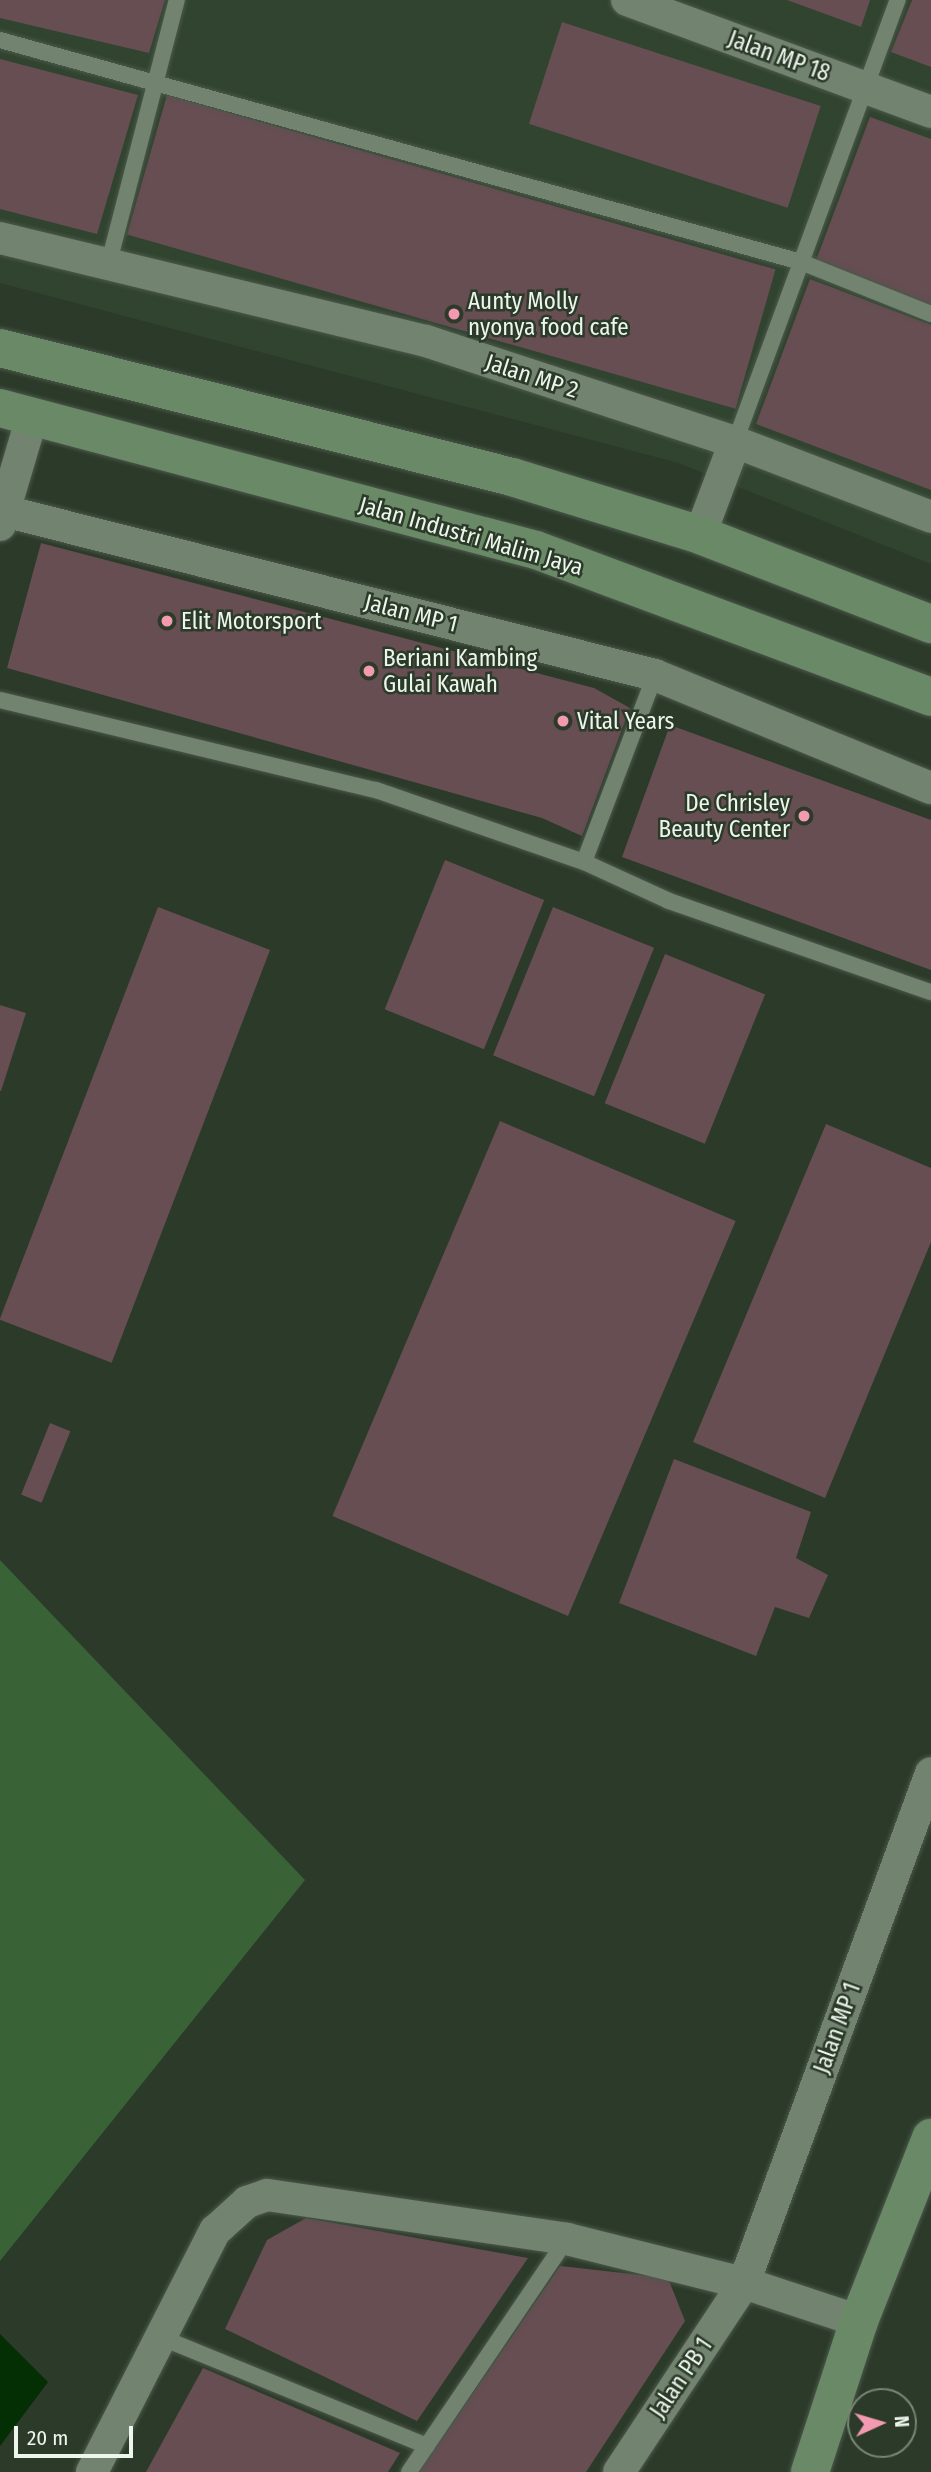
<!DOCTYPE html>
<style>
body{margin:0}
#map{position:relative;width:931px;height:2472px;overflow:hidden;background:#2b3a29;font-family:"Fira Sans Condensed",sans-serif}
div>[style]{position:absolute}
.built>*{inset:0;background:#30442f}
.green>*{inset:0;background:#396236}
.water>*{inset:0;background:#042e03}
.building>*{inset:0;background:#674e53;transform-origin:0 0}
.roads{filter:drop-shadow(0 0 2px #4c584b) drop-shadow(0 0 2px #4c584b)}
.lane>*{height:16px;margin:-8px;padding:0 8px;transform-origin:8px;border-radius:8px;background:#728370}
.street>*{height:32px;margin:-16px;padding:0 16px;transform-origin:16px;border-radius:16px;background:#728370}
.secondary>*{height:38px;margin:-19px;padding:0 19px;transform-origin:19px;border-radius:19px;background:#6a8a67}
.dots>*{width:19px;height:19px;translate:-50% -50%;box-sizing:border-box;border:4px solid #2b3a29;border-radius:50%}
span{translate:-50% -50%;white-space:nowrap;text-align:center;line-height:1.15;-webkit-text-stroke:5px #2b3a29;paint-order:stroke}
.street-label{font-size:23px;color:#edf6ec}
.poi-label{font-size:23px;color:#edf6ec}
.left{translate:0 -50%;text-align:left}
.right{translate:-100% -50%;text-align:right}
.north{position:absolute;left:847px;top:2388px;width:70px;height:70px;box-sizing:border-box;background:#2b3a29;border:2px solid #798577;border-radius:50%;rotate:86deg;font-size:19px;font-weight:700;line-height:28px;text-align:center;color:#edf6ec}
.north::after{content:'';display:block;margin:auto;width:24px;height:32px;background:#f29ab0;clip-path:polygon(50% 0,100% 100%,50% 72%,0 100%)}
.scale{position:absolute;left:14px;top:2426px;width:119px;height:32px;box-sizing:border-box;border:4px solid #edf6ec;border-top:0;padding-left:9px;font-size:21px;line-height:24px;white-space:nowrap;color:#edf6ec;-webkit-text-stroke:5px #2b3a29;paint-order:stroke}
</style>
<div id="map">
<div class="built">
<div style="clip-path:polygon(0 0,931px 0,931px 564px,678px 463px,0 283px)"></div>
</div>
<div class="green">
<div style="clip-path:polygon(0 1560px,305px 1880px,0 2261px)"></div>
</div>
<div class="water">
<div style="clip-path:polygon(0 2334px,48px 2382px,0 2446px)"></div>
</div>
<div class="building">
<div style="clip-path:polygon(0 0,165px 0,149px 53px,0 18px)"></div>
<div style="clip-path:polygon(787px 0,870px 0,861px 27px)"></div>
<div style="clip-path:polygon(912px 0,931px 0,931px 67px,891px 52px)"></div>
<div style="left:562px;top:22px;width:272px;height:107px;rotate:18deg"></div>
<div style="clip-path:polygon(0 59px,138px 95px,97px 234px,0 209px)"></div>
<div style="left:167px;top:95px;width:633px;height:145px;rotate:16deg"></div>
<div style="clip-path:polygon(870px 117px,931px 139px,931px 307px,815px 263px)"></div>
<div style="clip-path:polygon(810px 279px,931px 325px,931px 490px,756px 424px)"></div>
<div style="clip-path:polygon(41px 543px,594px 688px,630px 708px,582px 836px,542px 818px,7px 668px)"></div>
<div style="clip-path:polygon(670px 725px,931px 820px,931px 970px,622px 857px)"></div>
<div style="left:445px;top:860px;width:107px;height:161px;rotate:22deg"></div>
<div style="left:158px;top:907px;width:120px;height:442px;rotate:21deg"></div>
<div style="left:553px;top:907px;width:109px;height:160px;rotate:22deg"></div>
<div style="left:665px;top:954px;width:108px;height:161px;rotate:22deg"></div>
<div style="clip-path:polygon(0 1005px,26px 1013px,1px 1091px,0 1091px)"></div>
<div style="left:500px;top:1121px;width:256px;height:429px;rotate:23deg"></div>
<div style="clip-path:polygon(826px 1124px,931px 1168px,931px 1242px,825px 1498px,693px 1442px)"></div>
<div style="left:50px;top:1423px;width:22px;height:77px;rotate:22deg"></div>
<div style="clip-path:polygon(674px 1459px,811px 1512px,796px 1558px,828px 1575px,809px 1618px,775px 1607px,756px 1656px,619px 1603px)"></div>
<div style="clip-path:polygon(306px 2218px,528px 2258px,417px 2421px,225px 2329px,267px 2240px)"></div>
<div style="clip-path:polygon(560px 2266px,668px 2278px,685px 2321px,586px 2472px,419px 2472px)"></div>
<div style="clip-path:polygon(203px 2368px,400px 2453px,388px 2472px,146px 2472px)"></div>
</div>
<div class="roads">
<div class="lane">
<div style="left:0;top:40px;width:831px;rotate:15.49deg"></div>
<div style="left:801px;top:262px;width:140px;rotate:21.8deg"></div>
<div style="left:108px;top:266px;width:275px;rotate:-75.5deg"></div>
<div style="left:735px;top:442px;width:471px;rotate:-69.8deg"></div>
<div style="left:0;top:700px;width:387px;rotate:13.5deg"></div>
<div style="left:376px;top:790px;width:220px;rotate:19.1deg"></div>
<div style="left:584px;top:862px;width:94px;rotate:24.6deg"></div>
<div style="left:669px;top:901px;width:277px;rotate:19.2deg"></div>
<div style="left:584px;top:862px;width:200px;rotate:-69.2deg"></div>
<div style="left:160px;top:2337px;width:288px;rotate:22.2deg"></div>
<div style="left:409px;top:2472px;width:282px;rotate:-55.9deg"></div>
</div>
<div class="street">
<div style="left:627px;top:0;width:324px;rotate:20.2deg"></div>
<div style="left:0;top:238px;width:438px;rotate:13.6deg"></div>
<div style="left:426px;top:341px;width:325px;rotate:18.1deg"></div>
<div style="left:735px;top:442px;width:210px;rotate:20.9deg"></div>
<div style="left:0;top:510px;width:675px;rotate:14.14deg"></div>
<div style="left:655px;top:675px;width:298px;rotate:22.3deg"></div>
<div style="left:0;top:525px;width:113px;rotate:-73.5deg"></div>
<div style="left:700px;top:535px;width:99px;rotate:-69.4deg"></div>
<div style="left:92px;top:2472px;width:271px;rotate:-63deg"></div>
<div style="left:215px;top:2231px;width:43px;rotate:-42.2deg"></div>
<div style="left:247px;top:2202px;width:21px;rotate:-19deg"></div>
<div style="left:267px;top:2195px;width:303px;rotate:8.3deg"></div>
<div style="left:567px;top:2239px;width:182px;rotate:14deg"></div>
<div style="left:744px;top:2283px;width:121px;rotate:18.3deg"></div>
<div style="left:619px;top:2472px;width:227px;rotate:-56.5deg"></div>
<div style="left:744px;top:2283px;width:543px;rotate:-69.86deg"></div>
</div>
<div class="secondary">
<div style="left:0;top:348px;width:528px;rotate:14.14deg"></div>
<div style="left:512px;top:477px;width:197px;rotate:17.1deg"></div>
<div style="left:700px;top:535px;width:248px;rotate:21.1deg"></div>
<div style="left:0;top:408px;width:554px;rotate:14.84deg"></div>
<div style="left:536px;top:550px;width:421px;rotate:20.4deg"></div>
<div style="left:810px;top:2472px;width:159px;rotate:-72deg"></div>
<div style="left:859px;top:2321px;width:197px;rotate:-68.5deg"></div>
</div>
</div>
<div class="dots">
<div style="left:454px;top:314px;background:#f29ab0"></div>
<div style="left:167px;top:621px;background:#f29ab0"></div>
<div style="left:369px;top:671px;background:#f29ab0"></div>
<div style="left:563px;top:721px;background:#f29ab0"></div>
<div style="left:804px;top:816px;background:#f29ab0"></div>
</div>
<div class="street-label">
<span style="left:779px;top:56px;rotate:20deg">Jalan MP 18</span>
<span style="left:532px;top:376px;rotate:18deg">Jalan MP 2</span>
<span style="left:471px;top:536px;rotate:16deg">Jalan Industri Malim Jaya</span>
<span style="left:411px;top:613px;rotate:14deg">Jalan MP 1</span>
<span style="left:837px;top:2028px;rotate:-70deg">Jalan MP 1</span>
<span style="left:681px;top:2378px;rotate:-56deg">Jalan PB 1</span>
</div>
<div class="poi-label">
<span class="left" style="left:468px;top:314px">Aunty Molly<br>nyonya food cafe</span>
<span class="left" style="left:181px;top:621px">Elit Motorsport</span>
<span class="left" style="left:383px;top:671px">Beriani Kambing<br>Gulai Kawah</span>
<span class="left" style="left:577px;top:721px">Vital Years</span>
<span class="right" style="left:790px;top:816px">De Chrisley<br>Beauty Center</span>
</div>
<div class="north">N</div>
<div class="scale">20 m</div>
</div>
